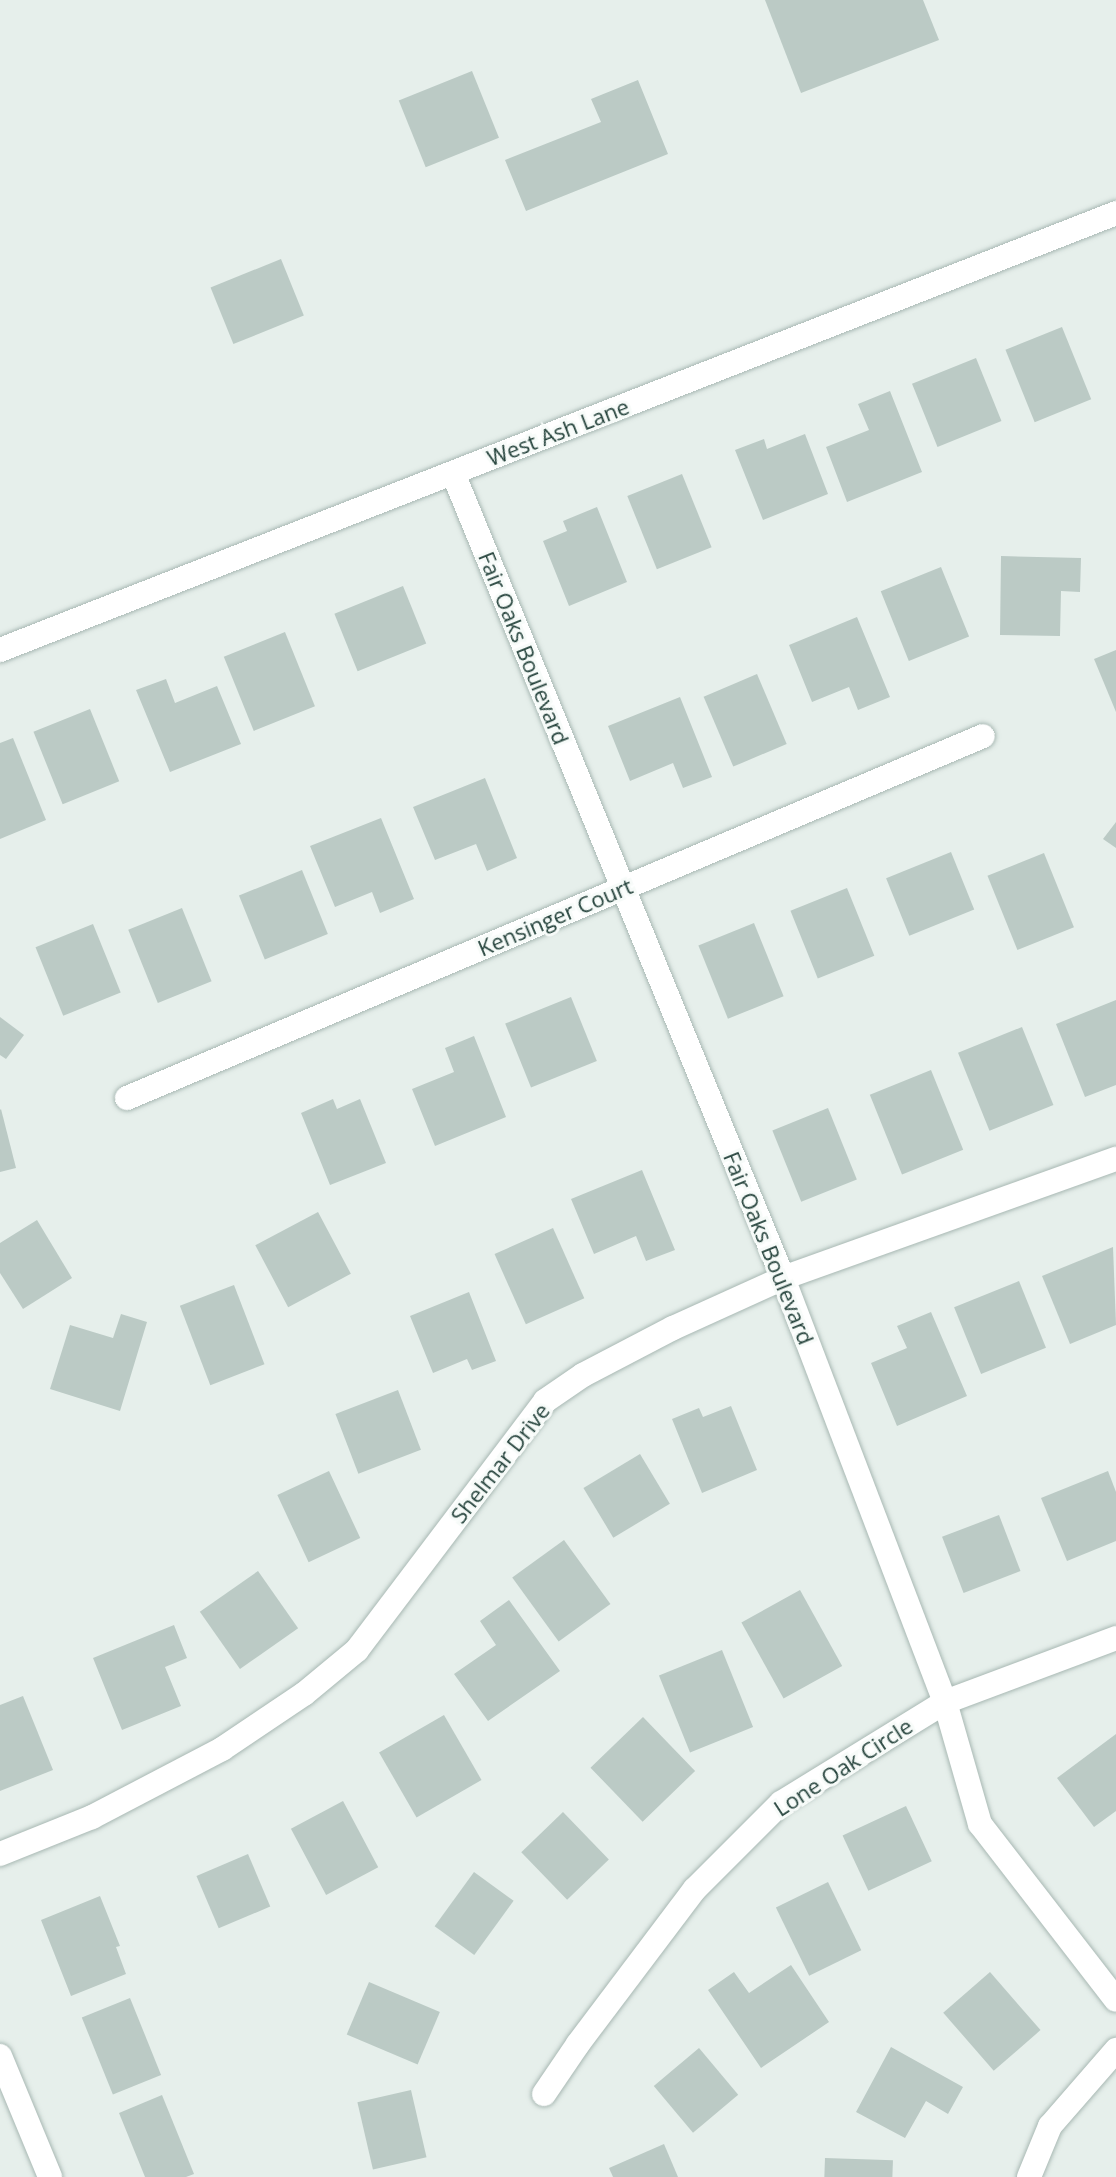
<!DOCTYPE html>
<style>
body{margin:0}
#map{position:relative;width:1116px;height:2177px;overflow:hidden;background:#e6efeb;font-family:"Open Sans",sans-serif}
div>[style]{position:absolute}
.building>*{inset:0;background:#bbcac5;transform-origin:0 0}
.roads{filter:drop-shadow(0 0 2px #a8b8b3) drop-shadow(0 0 2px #a8b8b3)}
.minor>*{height:24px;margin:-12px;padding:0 12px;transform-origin:12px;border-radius:12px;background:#fff}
.tertiary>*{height:24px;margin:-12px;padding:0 12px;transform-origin:12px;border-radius:12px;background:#fff}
span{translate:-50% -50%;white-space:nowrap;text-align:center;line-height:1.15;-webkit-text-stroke:6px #f7fbf9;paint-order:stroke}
.street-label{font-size:22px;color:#24423b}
</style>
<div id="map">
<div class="building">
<div style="clip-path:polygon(765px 0,923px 0,939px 40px,801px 93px)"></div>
<div style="left:472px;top:71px;width:72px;height:79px;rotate:68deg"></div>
<div style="clip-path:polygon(638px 80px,668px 154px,526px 211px,505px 160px,601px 122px,591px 99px)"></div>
<div style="left:281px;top:259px;width:61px;height:76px;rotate:68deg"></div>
<div style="left:1062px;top:327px;width:78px;height:61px;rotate:68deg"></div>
<div style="left:976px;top:358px;width:68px;height:69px;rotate:68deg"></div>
<div style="clip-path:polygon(890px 391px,922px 472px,847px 502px,826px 447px,869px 430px,858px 404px)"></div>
<div style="clip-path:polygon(805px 434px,828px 494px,763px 520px,735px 450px,764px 439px,767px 449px)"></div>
<div style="left:682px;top:474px;width:79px;height:59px;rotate:68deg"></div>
<div style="clip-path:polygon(597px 507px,627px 582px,569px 606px,543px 541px,567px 531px,563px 521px)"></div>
<div style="clip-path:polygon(1001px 556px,1081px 558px,1080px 592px,1061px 591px,1060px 636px,1000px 635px)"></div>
<div style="left:941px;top:567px;width:75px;height:65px;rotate:68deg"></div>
<div style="left:403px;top:586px;width:62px;height:74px;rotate:68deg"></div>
<div style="clip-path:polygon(857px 617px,890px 697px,858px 710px,849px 687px,812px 702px,789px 645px)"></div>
<div style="left:285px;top:632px;width:80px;height:66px;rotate:68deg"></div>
<div style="clip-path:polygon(1116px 650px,1116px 712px,1094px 659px)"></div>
<div style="left:757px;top:674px;width:76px;height:58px;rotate:67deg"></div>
<div style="clip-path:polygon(166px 679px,175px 703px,217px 686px,241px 744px,170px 772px,136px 690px)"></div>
<div style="clip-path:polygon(680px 697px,712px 777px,683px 788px,673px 763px,630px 781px,608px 726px)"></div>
<div style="left:90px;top:709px;width:78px;height:61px;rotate:68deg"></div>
<div style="clip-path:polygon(13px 738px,46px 820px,0 839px,0 743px)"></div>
<div style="clip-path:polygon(485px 778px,517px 858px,487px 871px,476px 844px,435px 860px,413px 807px)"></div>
<div style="clip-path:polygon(381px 818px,414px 899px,380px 913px,372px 892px,335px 907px,310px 846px)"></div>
<div style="clip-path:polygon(1116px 822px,1116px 848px,1103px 839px)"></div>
<div style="left:951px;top:852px;width:62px;height:70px;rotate:68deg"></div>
<div style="left:1044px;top:853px;width:80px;height:61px;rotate:68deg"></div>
<div style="left:302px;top:870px;width:69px;height:68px;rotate:68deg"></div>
<div style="left:847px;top:888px;width:73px;height:61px;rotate:68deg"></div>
<div style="left:182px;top:908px;width:79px;height:58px;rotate:68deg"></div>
<div style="left:754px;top:923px;width:79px;height:60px;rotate:68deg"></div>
<div style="left:93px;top:924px;width:74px;height:62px;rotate:68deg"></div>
<div style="left:571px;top:997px;width:69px;height:71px;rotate:68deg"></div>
<div style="clip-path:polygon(1116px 1000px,1116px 1085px,1085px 1097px,1056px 1024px)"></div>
<div style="clip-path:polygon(0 1017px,24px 1035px,6px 1059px,0 1055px)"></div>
<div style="left:1022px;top:1027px;width:84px;height:69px;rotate:68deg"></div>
<div style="clip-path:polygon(474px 1036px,506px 1117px,435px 1146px,412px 1089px,454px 1072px,445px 1048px)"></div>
<div style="left:931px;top:1070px;width:86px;height:66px;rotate:68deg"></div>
<div style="clip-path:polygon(333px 1099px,337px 1109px,360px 1099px,386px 1163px,330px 1185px,301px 1113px)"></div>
<div style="left:828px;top:1108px;width:77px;height:60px;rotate:68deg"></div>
<div style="clip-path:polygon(1px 1109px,16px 1168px,0 1172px,0 1110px)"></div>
<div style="clip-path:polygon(642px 1170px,675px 1250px,646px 1261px,636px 1236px,594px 1254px,571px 1199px)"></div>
<div style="left:318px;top:1212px;width:70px;height:71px;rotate:62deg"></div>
<div style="clip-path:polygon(37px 1220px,72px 1278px,23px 1309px,0 1273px,0 1243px)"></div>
<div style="left:553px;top:1228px;width:77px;height:64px;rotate:66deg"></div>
<div style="clip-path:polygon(1113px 1247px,1116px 1325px,1070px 1344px,1042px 1276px)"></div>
<div style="left:1019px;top:1281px;width:72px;height:70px;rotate:68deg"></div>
<div style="left:234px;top:1285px;width:85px;height:58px;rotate:69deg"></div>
<div style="clip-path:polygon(469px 1292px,496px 1361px,472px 1370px,467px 1359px,433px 1373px,410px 1316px)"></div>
<div style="clip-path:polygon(931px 1312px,967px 1396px,897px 1426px,871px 1363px,907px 1348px,897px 1326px)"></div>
<div style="clip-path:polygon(121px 1314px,147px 1322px,120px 1411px,50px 1389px,70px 1325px,113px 1338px)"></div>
<div style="left:398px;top:1390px;width:64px;height:67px;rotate:69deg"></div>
<div style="clip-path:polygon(731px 1406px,757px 1470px,702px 1493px,672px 1419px,699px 1408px,703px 1417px)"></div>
<div style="left:640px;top:1454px;width:58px;height:66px;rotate:59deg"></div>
<div style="left:329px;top:1471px;width:74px;height:57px;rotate:65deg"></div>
<div style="clip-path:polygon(1108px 1471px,1116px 1492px,1116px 1541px,1067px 1561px,1041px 1498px)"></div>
<div style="left:999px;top:1515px;width:60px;height:61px;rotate:69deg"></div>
<div style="left:564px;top:1540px;width:79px;height:64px;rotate:54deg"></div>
<div style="left:258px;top:1571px;width:70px;height:71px;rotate:55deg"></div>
<div style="left:800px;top:1590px;width:87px;height:67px;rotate:61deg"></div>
<div style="clip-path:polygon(509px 1600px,560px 1671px,488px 1721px,454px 1674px,496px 1645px,480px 1621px)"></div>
<div style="clip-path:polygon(174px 1625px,187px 1658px,165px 1667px,181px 1706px,122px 1730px,93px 1658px)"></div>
<div style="left:722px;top:1650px;width:83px;height:68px;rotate:68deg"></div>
<div style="clip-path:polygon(23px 1696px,53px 1770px,0 1791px,0 1705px)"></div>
<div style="left:444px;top:1715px;width:75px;height:75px;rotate:60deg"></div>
<div style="left:643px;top:1717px;width:75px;height:73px;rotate:46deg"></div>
<div style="clip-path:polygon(1116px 1734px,1116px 1811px,1094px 1827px,1057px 1778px)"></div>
<div style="left:343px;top:1801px;width:75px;height:59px;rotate:62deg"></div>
<div style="left:906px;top:1806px;width:61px;height:70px;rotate:65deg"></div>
<div style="left:563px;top:1812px;width:66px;height:58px;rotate:46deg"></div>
<div style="left:248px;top:1854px;width:57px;height:56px;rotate:67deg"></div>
<div style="left:474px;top:1872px;width:49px;height:67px;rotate:36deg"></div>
<div style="left:828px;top:1882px;width:76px;height:58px;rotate:64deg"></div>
<div style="clip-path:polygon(100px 1896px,120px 1946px,116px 1947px,126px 1974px,71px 1996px,41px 1920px)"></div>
<div style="clip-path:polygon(791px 1965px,829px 2022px,761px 2068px,708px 1990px,734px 1972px,749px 1993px)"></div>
<div style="left:990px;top:1972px;width:77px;height:62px;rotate:49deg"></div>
<div style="left:369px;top:1982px;width:77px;height:57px;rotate:23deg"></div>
<div style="left:130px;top:1998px;width:83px;height:52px;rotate:68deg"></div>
<div style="clip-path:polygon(891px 2047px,963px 2087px,948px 2114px,926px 2101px,905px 2138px,856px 2112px)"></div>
<div style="left:699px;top:2048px;width:61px;height:59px;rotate:50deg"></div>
<div style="left:411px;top:2090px;width:69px;height:55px;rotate:77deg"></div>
<div style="clip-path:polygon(162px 2095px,194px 2174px,186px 2177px,145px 2177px,119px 2113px)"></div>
<div style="clip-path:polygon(664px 2144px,678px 2177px,613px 2177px,609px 2168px)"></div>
<div style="left:825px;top:2158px;width:68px;height:19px;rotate:2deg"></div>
</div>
<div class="roads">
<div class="minor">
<div style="left:453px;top:473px;width:870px;rotate:67.71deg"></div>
<div style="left:783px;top:1278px;width:454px;rotate:69.1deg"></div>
<div style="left:945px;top:1702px;width:127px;rotate:74deg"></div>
<div style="left:980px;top:1824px;width:222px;rotate:52.3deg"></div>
<div style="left:127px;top:1098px;width:929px;rotate:-22.92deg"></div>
<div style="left:0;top:1854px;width:99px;rotate:-21.9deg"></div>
<div style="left:92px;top:1817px;width:147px;rotate:-27.6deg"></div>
<div style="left:222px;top:1749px;width:99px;rotate:-33.9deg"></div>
<div style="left:304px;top:1694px;width:69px;rotate:-39.7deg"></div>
<div style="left:357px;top:1650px;width:312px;rotate:-52.9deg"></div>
<div style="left:545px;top:1401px;width:46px;rotate:-34.4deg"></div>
<div style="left:583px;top:1375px;width:102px;rotate:-27.6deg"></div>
<div style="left:673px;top:1328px;width:121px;rotate:-24.4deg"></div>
<div style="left:783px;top:1278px;width:354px;rotate:-19.7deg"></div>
<div style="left:544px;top:2094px;width:60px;rotate:-55.8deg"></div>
<div style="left:578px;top:2044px;width:194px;rotate:-53deg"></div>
<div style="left:695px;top:1889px;width:122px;rotate:-45deg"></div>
<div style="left:781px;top:1803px;width:193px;rotate:-31.6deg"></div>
<div style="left:945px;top:1702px;width:183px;rotate:-20.5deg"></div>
<div style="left:1029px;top:2177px;width:55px;rotate:-67.6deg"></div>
<div style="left:1050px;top:2126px;width:101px;rotate:-49deg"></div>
</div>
<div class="tertiary">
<div style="left:0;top:650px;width:1199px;rotate:-21.38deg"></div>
<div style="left:0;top:2056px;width:131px;rotate:67.5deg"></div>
</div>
</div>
<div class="street-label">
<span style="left:558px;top:432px;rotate:-21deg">West Ash Lane</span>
<span style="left:524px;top:648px;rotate:68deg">Fair Oaks Boulevard</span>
<span style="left:555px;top:917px;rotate:-23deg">Kensinger Court</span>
<span style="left:769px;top:1248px;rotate:68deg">Fair Oaks Boulevard</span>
<span style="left:500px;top:1463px;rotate:-52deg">Shelmar Drive</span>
<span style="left:843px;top:1767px;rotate:-33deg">Lone Oak Circle</span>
</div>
</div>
